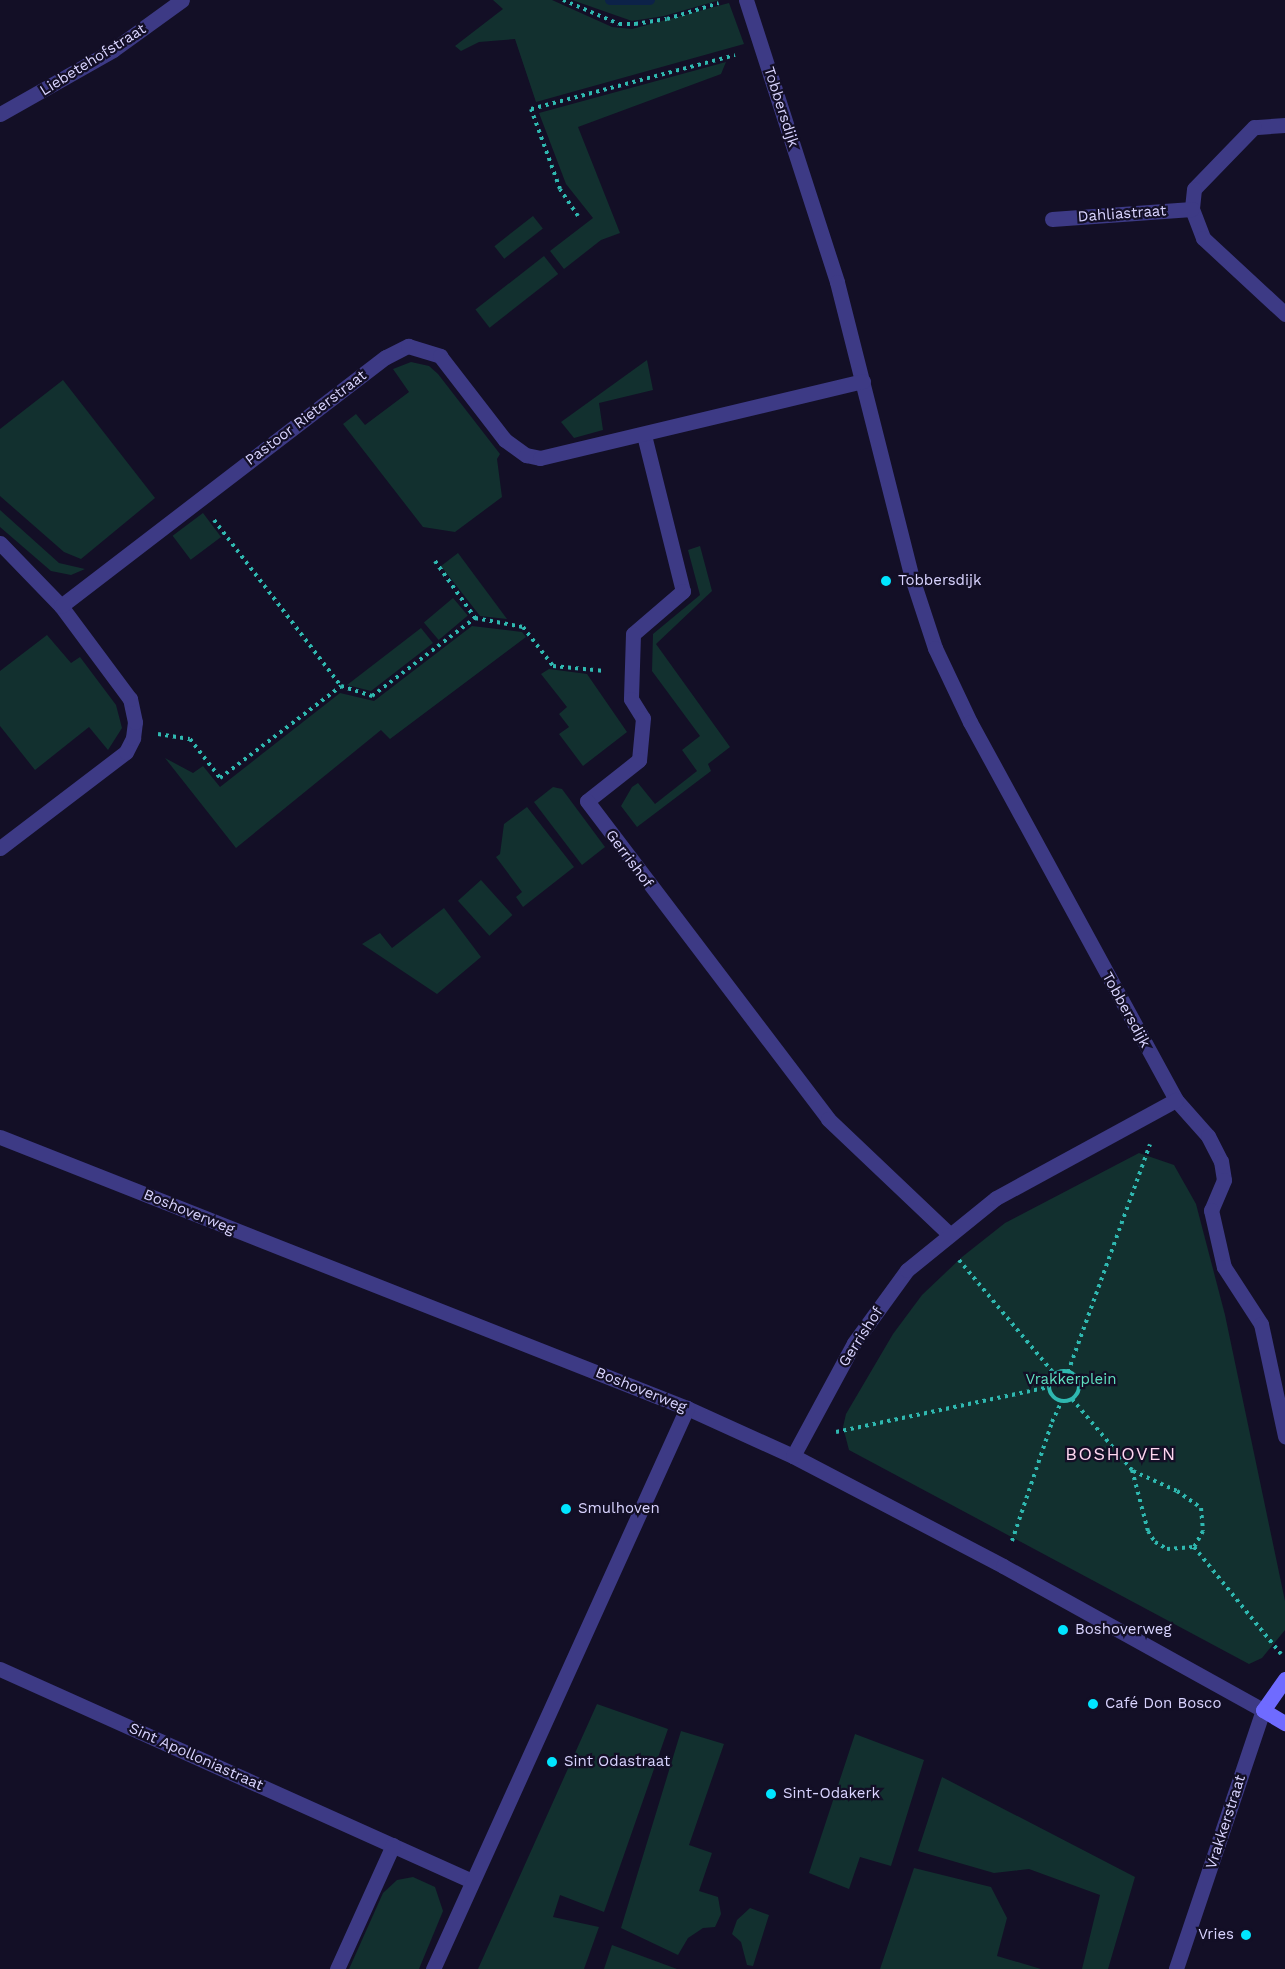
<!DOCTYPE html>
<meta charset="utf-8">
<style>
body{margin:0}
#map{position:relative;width:1285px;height:1969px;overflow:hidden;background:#130f26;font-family:"Work Sans",sans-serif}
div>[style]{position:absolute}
.green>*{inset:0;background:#12302f;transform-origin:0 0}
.stream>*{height:10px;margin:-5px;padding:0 5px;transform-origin:5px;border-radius:5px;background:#0c2248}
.path>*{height:4px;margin-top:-2px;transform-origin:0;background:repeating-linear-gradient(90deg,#2fb8b0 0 3px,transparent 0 7.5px)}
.path>.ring{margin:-2px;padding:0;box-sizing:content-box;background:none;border:4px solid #2fb8b0;border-radius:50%}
.street>*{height:15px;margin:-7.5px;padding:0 7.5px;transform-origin:7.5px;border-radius:7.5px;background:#3d3a85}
.secondary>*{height:15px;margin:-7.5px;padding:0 7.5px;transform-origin:7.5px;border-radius:7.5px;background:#6f6bff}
.dots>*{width:16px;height:16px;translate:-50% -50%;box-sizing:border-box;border:3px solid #130f26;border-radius:50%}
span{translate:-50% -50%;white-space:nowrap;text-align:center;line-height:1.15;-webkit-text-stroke:4.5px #130f26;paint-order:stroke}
.street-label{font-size:15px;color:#d9d4ff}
.poi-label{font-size:15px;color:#d9d4ff}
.left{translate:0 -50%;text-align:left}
.right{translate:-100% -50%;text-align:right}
.park-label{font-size:15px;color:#5fe0c0}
.quarter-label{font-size:18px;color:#ffd6f0;letter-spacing:1.5px}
</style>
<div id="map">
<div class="green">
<div style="clip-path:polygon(493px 0,552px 0,612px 27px,632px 29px,729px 3px,744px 44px,536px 102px,515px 39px,479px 42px,461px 51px,455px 46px,503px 9px)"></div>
<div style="clip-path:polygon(572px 0,720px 0,664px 16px,632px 21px)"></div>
<div style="clip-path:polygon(726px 62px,721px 74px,578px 127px,620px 233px,601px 240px,564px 269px,550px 251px,593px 218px,566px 184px,539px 113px)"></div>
<div style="left:533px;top:216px;width:16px;height:49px;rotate:52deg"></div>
<div style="left:544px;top:256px;width:23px;height:87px;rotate:52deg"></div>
<div style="clip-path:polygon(647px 360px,653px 390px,599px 403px,603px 430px,574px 438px,561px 422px)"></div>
<div style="clip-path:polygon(411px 362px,429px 366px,438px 374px,500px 454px,497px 459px,502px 497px,455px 532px,423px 527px,343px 424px,356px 414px,365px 425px,409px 392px,393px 369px)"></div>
<div style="clip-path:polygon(63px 380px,155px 498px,81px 559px,64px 552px,0 496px,0 429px)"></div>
<div style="clip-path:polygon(0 510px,59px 563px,85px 569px,71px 575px,51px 571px,0 527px)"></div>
<div style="left:203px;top:513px;width:30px;height:38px;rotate:53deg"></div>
<div style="clip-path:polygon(700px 546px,712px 591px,656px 644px,730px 747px,708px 764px,711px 771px,637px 827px,621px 806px,632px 787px,638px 783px,655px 804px,697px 771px,682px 750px,700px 736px,652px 671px,653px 634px,700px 595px,688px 550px)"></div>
<div style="clip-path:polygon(458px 553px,507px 619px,480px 616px,441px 566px)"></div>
<div style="left:453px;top:598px;width:23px;height:38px;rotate:50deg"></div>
<div style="clip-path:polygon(472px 626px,522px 632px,526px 637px,390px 739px,381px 730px,236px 848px,165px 758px,193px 773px,203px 766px,220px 787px,340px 693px,374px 701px)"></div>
<div style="clip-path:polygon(421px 628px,433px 643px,371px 691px,347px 685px)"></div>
<div style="clip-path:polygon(47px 635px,71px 663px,80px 657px,116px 705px,122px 728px,108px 750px,89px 727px,35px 770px,0 726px,0 671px)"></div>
<div style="clip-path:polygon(549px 669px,587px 674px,627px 732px,583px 766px,559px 734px,569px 727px,559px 714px,567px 707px,541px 674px)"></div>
<div style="clip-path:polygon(553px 787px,562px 789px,605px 847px,582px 865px,534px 802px)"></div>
<div style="clip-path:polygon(527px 807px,574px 867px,523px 907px,516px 897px,522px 892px,496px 857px,500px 854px,504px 824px)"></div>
<div style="left:481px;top:880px;width:47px;height:31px;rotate:48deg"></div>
<div style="clip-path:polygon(444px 908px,481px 957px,437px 994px,362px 944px,380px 933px,392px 948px)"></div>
<div style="clip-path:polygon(1139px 1153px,1174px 1165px,1196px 1204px,1225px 1315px,1285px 1601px,1285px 1630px,1262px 1658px,1249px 1664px,849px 1450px,843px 1427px,846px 1414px,893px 1334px,922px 1295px,962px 1257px,1005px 1223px)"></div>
<div style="clip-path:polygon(597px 1704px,668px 1729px,604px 1912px,560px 1895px,553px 1917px,599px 1927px,584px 1969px,478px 1969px)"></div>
<div style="clip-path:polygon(681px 1731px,724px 1744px,689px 1845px,712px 1853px,699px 1891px,718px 1897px,721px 1914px,715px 1927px,703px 1928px,688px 1938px,678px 1955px,621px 1928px)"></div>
<div style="clip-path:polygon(855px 1734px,924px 1760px,891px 1866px,860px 1857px,849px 1889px,809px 1873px)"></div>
<div style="clip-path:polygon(942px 1777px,1135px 1877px,1108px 1969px,1082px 1969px,1100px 1895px,1029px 1869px,994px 1873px,918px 1851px)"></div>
<div style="clip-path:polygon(914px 1868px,991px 1887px,1007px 1918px,997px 1956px,1041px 1969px,880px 1969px)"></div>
<div style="clip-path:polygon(413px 1877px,435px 1887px,443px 1911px,419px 1969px,349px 1969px,383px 1893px,397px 1880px)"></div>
<div style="clip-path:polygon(750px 1908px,769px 1915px,753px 1966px,747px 1965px,741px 1942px,732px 1934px,737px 1920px)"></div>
<div style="clip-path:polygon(612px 1945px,677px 1969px,604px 1969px)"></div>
</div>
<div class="stream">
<div style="left:610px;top:0;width:40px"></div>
</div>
<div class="path">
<div style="left:563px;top:0;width:61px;rotate:23.2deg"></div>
<div style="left:619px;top:24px;width:16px"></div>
<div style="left:635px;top:24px;width:32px;rotate:-9deg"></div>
<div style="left:667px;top:19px;width:54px;rotate:-17.1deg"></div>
<div style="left:578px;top:216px;width:32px;rotate:-124deg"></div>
<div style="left:560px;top:189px;width:85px;rotate:-109.9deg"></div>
<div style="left:531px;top:109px;width:211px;rotate:-14.8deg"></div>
<div style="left:214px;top:520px;width:209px;rotate:52.6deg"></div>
<div style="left:435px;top:561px;width:70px;rotate:54.9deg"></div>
<div style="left:158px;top:734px;width:32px;rotate:9deg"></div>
<div style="left:190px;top:739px;width:49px;rotate:52.4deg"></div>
<div style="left:220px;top:778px;width:152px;rotate:-37.2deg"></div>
<div style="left:341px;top:686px;width:33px;rotate:18deg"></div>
<div style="left:372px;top:696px;width:129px;rotate:-37.1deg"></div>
<div style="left:475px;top:618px;width:49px;rotate:10.6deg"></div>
<div style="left:523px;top:627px;width:49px;rotate:52.4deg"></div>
<div style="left:553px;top:666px;width:52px;rotate:5.5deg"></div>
<div style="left:959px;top:1260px;width:150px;rotate:50.1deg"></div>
<div class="ring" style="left:1049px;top:1371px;width:26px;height:26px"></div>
<div style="left:1068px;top:1372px;width:242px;rotate:-70.2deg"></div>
<div style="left:1072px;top:1399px;width:93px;rotate:49.8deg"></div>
<div style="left:1132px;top:1470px;width:63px;rotate:75.3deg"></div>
<div style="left:1148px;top:1531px;width:13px;rotate:58deg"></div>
<div style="left:1155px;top:1542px;width:14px;rotate:30deg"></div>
<div style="left:1167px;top:1549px;width:27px;rotate:-4deg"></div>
<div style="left:1194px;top:1547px;width:138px;rotate:50.9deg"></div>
<div style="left:836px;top:1432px;width:218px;rotate:-11.9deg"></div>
<div style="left:1133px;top:1471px;width:48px;rotate:24.4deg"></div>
<div style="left:1177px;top:1491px;width:29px;rotate:35deg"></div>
<div style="left:1201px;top:1508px;width:23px;rotate:85deg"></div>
<div style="left:1203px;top:1531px;width:18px;rotate:119deg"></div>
<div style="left:1012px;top:1541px;width:126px;rotate:-71.4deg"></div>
<div style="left:1052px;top:1422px;width:23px;rotate:-65deg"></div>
</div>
<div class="street">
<div style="left:746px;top:0;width:296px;rotate:72.1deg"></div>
<div style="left:837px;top:282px;width:302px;rotate:75.8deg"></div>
<div style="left:911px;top:575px;width:77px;rotate:71.8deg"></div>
<div style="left:935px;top:648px;width:82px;rotate:64.7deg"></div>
<div style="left:970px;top:722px;width:430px;rotate:61.4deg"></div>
<div style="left:1176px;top:1100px;width:48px;rotate:48.4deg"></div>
<div style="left:1208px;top:1136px;width:28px;rotate:63deg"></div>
<div style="left:1221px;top:1161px;width:19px;rotate:81deg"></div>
<div style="left:1224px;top:1180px;width:33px;rotate:113deg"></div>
<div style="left:1211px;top:1210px;width:58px;rotate:77.2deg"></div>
<div style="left:1224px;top:1267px;width:68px;rotate:57deg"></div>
<div style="left:1261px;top:1324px;width:115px;rotate:77.9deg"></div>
<div style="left:0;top:114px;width:130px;rotate:-29.5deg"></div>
<div style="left:113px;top:50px;width:85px;rotate:-35.9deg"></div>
<div style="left:1285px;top:125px;width:31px;rotate:176deg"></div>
<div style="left:1254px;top:127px;width:86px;rotate:134.1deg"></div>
<div style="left:1194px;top:189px;width:20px;rotate:96deg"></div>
<div style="left:1192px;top:209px;width:31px;rotate:69deg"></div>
<div style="left:1203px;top:238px;width:112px;rotate:42.8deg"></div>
<div style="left:1052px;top:219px;width:140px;rotate:-4.1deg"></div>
<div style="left:644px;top:435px;width:161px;rotate:76deg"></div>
<div style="left:683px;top:591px;width:66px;rotate:139.3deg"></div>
<div style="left:633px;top:634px;width:65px;rotate:91.8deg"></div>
<div style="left:631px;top:699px;width:22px;rotate:58deg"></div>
<div style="left:643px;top:718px;width:42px;rotate:95.4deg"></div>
<div style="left:639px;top:760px;width:66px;rotate:141.7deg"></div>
<div style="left:587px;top:801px;width:399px;rotate:52.8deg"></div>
<div style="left:828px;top:1119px;width:167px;rotate:43.5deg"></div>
<div style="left:0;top:543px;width:88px;rotate:45.9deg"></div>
<div style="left:0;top:848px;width:158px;rotate:-37.3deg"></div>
<div style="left:126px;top:752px;width:16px;rotate:-63deg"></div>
<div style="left:133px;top:738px;width:16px;rotate:-83deg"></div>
<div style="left:135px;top:722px;width:24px;rotate:-102deg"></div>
<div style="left:130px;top:699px;width:116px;rotate:-126.6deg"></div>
<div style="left:61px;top:606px;width:409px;rotate:-37.5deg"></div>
<div style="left:386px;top:357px;width:25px;rotate:-27deg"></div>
<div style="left:408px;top:346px;width:34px;rotate:17deg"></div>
<div style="left:440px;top:356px;width:106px;rotate:52.3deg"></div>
<div style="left:505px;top:440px;width:26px;rotate:36deg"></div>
<div style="left:526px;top:455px;width:14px;rotate:12deg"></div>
<div style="left:540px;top:458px;width:332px;rotate:-13.4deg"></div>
<div style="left:0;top:1137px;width:739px;rotate:21.53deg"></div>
<div style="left:687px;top:1408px;width:116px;rotate:24.4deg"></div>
<div style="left:793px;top:1456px;width:237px;rotate:27.6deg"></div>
<div style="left:1003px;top:1566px;width:297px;rotate:29deg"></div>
<div style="left:1263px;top:1710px;width:273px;rotate:108.6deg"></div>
<div style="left:793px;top:1456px;width:128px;rotate:-61.6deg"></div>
<div style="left:854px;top:1343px;width:90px;rotate:-54deg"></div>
<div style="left:907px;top:1270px;width:114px;rotate:-39deg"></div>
<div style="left:996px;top:1198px;width:205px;rotate:-28.6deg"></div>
<div style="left:0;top:1669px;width:517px;rotate:24.19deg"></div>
<div style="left:337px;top:1969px;width:136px;rotate:-65.7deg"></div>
<div style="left:433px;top:1969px;width:616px;rotate:-65.64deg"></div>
</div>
<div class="secondary">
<div style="left:1285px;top:1679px;width:38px;rotate:125deg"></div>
<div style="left:1263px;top:1710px;width:26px;rotate:31deg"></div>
</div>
<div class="dots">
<div style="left:886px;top:581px;background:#00e5ff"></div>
<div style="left:566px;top:1509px;background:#00e5ff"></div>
<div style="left:1063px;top:1630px;background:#00e5ff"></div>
<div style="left:1093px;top:1704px;background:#00e5ff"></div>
<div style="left:552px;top:1762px;background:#00e5ff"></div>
<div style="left:771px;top:1794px;background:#00e5ff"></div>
<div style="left:1246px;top:1935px;background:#00e5ff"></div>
</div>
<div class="street-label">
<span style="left:93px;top:60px;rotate:-32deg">Liebetehofstraat</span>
<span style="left:781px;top:107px;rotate:72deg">Tobbersdijk</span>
<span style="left:1122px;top:214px;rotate:-4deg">Dahliastraat</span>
<span style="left:306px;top:418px;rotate:-37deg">Pastoor Rieterstraat</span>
<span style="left:629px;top:859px;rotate:53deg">Gerrishof</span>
<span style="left:1126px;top:1010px;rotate:61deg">Tobbersdijk</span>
<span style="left:189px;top:1212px;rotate:22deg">Boshoverweg</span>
<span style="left:861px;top:1337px;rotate:-57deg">Gerrishof</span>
<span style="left:641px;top:1390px;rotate:22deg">Boshoverweg</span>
<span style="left:196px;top:1757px;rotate:24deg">Sint Apolloniastraat</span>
<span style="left:1226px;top:1822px;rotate:-72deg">Vrakkerstraat</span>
</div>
<div class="poi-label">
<span class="left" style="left:898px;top:581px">Tobbersdijk</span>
<span class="left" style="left:578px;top:1509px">Smulhoven</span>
<span class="left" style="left:1075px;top:1630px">Boshoverweg</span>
<span class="left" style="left:1105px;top:1704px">Café Don Bosco</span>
<span class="left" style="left:564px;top:1762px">Sint Odastraat</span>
<span class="left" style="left:783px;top:1794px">Sint-Odakerk</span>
<span class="right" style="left:1234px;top:1935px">Vries</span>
</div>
<div class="park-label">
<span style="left:1071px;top:1380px">Vrakkerplein</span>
</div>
<div class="quarter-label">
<span style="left:1121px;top:1454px">BOSHOVEN</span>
</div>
</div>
